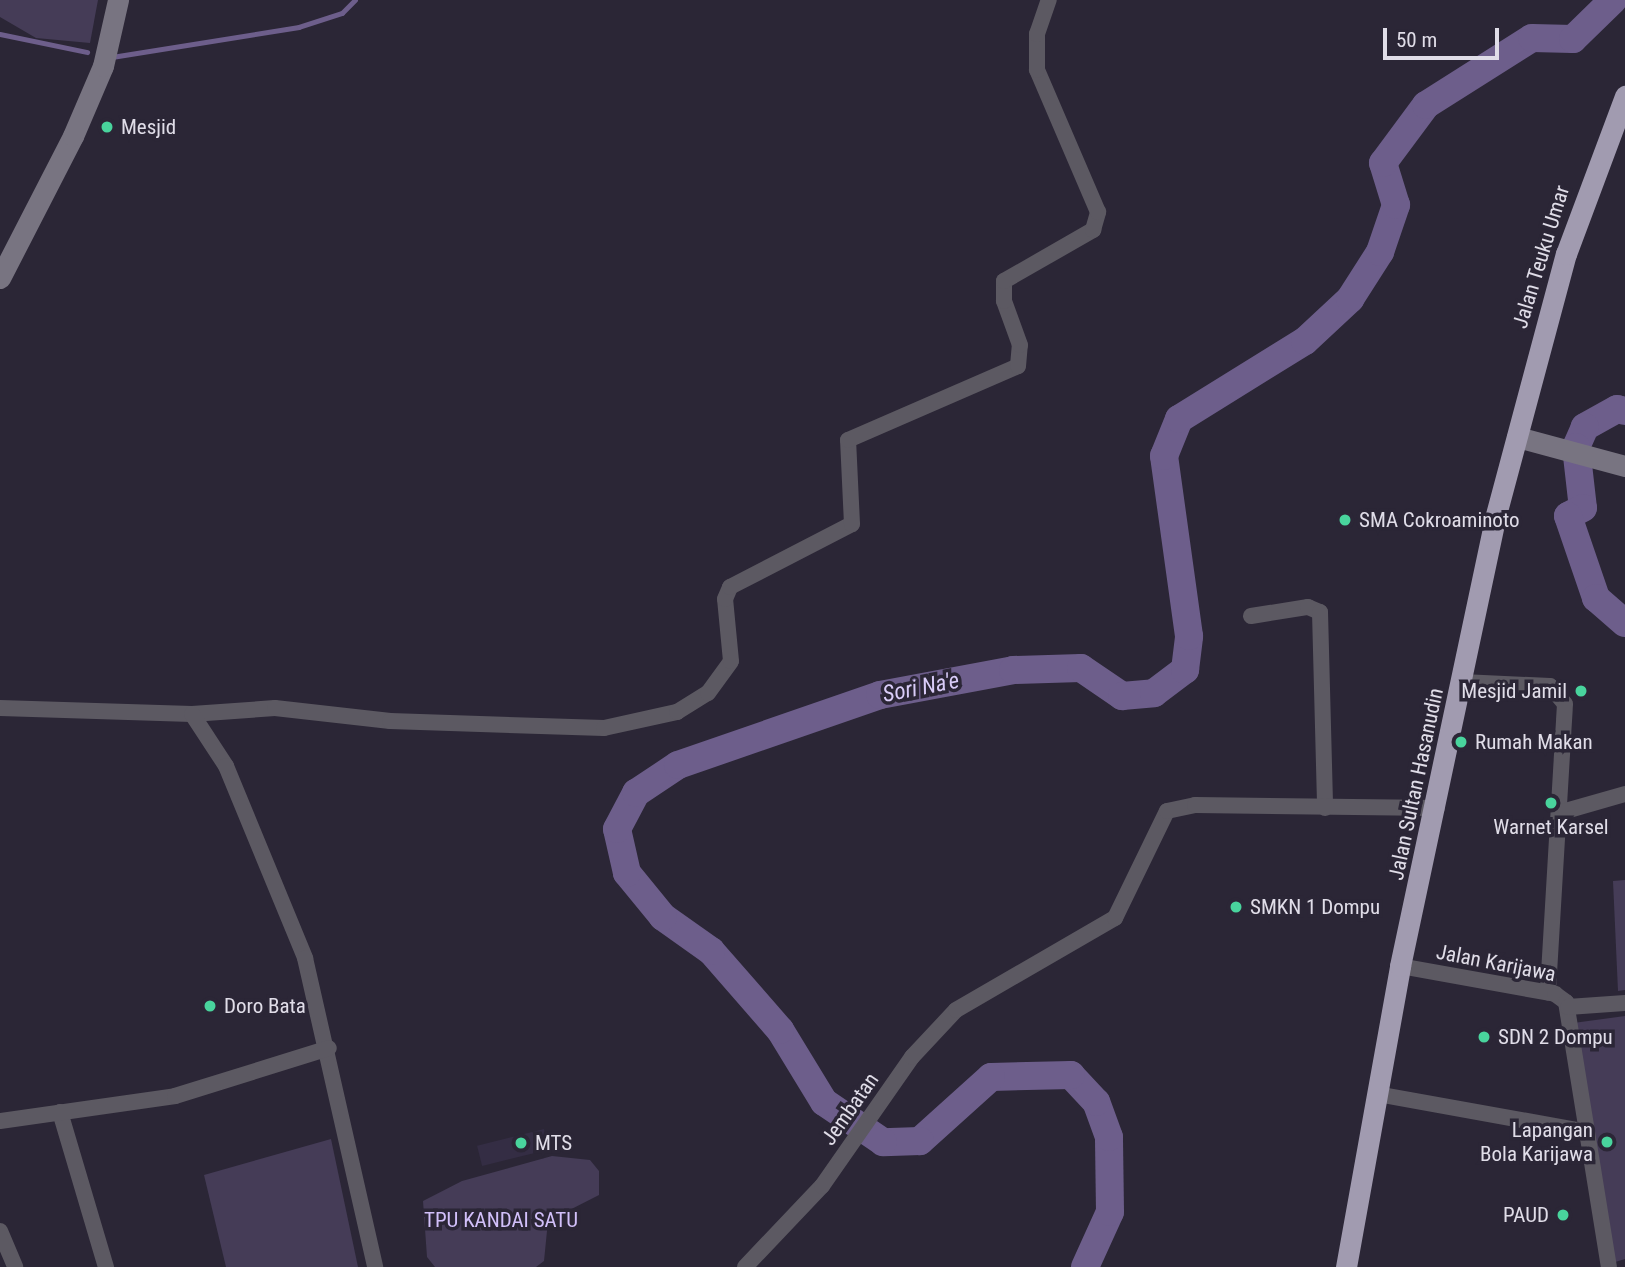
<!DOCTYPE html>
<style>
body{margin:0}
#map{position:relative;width:1625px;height:1267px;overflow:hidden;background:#2b2636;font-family:"Roboto Condensed",sans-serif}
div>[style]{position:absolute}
.built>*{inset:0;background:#342d44;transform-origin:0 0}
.green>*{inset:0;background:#453c57}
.stream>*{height:4.5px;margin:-2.25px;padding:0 2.25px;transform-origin:2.25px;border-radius:2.25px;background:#6d5e8b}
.river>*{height:28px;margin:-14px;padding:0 14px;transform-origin:14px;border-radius:14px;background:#6d5e8b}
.street>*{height:16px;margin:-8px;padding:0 8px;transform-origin:8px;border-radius:8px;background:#5c5962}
.secondary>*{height:21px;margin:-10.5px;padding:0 10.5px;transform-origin:10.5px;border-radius:10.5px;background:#787481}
.highway>*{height:21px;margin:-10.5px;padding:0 10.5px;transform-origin:10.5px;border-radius:10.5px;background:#a19bb0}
.dots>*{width:19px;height:19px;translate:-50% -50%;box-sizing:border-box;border:4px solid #2b2636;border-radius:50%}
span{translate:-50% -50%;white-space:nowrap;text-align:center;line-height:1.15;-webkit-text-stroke:7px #2b2636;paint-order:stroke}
.poi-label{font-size:21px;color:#e0dde8}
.left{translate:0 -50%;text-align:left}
.right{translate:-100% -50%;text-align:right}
.street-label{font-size:21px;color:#e0dde8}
.park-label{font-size:21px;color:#d2c0fa}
.water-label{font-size:23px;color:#d9ccf8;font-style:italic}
.scale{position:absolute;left:1383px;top:28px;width:116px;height:32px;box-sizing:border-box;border:4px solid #e0dde8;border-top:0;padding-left:9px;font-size:21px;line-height:24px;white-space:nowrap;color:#e0dde8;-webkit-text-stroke:5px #2b2636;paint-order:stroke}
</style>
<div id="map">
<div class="built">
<div style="left:544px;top:1129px;width:21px;height:69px;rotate:76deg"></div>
</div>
<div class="green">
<div style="clip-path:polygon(0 0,98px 0,90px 43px,36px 38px,0 17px)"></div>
<div style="clip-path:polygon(1625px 880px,1625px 990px,1618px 991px,1613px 881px)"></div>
<div style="clip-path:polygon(1625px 1016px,1625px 1259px,1612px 1263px,1566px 1024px)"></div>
<div style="clip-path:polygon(331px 1139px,358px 1267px,226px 1267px,204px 1175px)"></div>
<div style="clip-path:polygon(552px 1156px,590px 1160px,599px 1171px,599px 1195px,548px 1221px,544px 1261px,536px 1267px,435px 1267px,427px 1257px,423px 1201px,462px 1181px)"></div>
</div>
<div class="stream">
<div style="left:0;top:34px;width:89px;rotate:11.7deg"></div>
<div style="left:112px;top:57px;width:189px;rotate:-9.1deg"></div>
<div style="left:299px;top:27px;width:45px;rotate:-18deg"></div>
<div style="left:342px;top:13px;width:18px;rotate:-45deg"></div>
</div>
<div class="river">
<div style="left:1625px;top:411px;width:8px;rotate:-166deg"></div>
<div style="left:1617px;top:409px;width:37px;rotate:151deg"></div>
<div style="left:1585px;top:427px;width:22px;rotate:114deg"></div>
<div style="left:1576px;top:447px;width:61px;rotate:83.5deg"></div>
<div style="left:1583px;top:508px;width:17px;rotate:152deg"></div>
<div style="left:1568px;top:516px;width:87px;rotate:71.1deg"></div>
<div style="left:1596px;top:598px;width:38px;rotate:41deg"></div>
<div style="left:1085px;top:1267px;width:60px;rotate:-65.6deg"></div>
<div style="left:1110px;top:1212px;width:75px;rotate:-90.8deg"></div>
<div style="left:1109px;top:1137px;width:37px;rotate:-110deg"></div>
<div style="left:1096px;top:1102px;width:37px;rotate:-133deg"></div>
<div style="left:1071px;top:1075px;width:80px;rotate:178.6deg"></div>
<div style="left:991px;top:1077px;width:96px;rotate:138deg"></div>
<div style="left:920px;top:1141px;width:37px;rotate:178deg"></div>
<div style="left:883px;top:1142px;width:71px;rotate:-145.9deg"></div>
<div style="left:824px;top:1102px;width:84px;rotate:-121.4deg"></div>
<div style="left:780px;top:1030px;width:105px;rotate:-131.1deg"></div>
<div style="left:711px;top:951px;width:59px;rotate:-144.7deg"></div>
<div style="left:663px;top:917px;width:57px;rotate:-129.3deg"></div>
<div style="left:627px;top:873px;width:45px;rotate:-102.8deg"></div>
<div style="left:617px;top:829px;width:41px;rotate:-62.2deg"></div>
<div style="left:636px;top:793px;width:50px;rotate:-33.7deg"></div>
<div style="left:678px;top:765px;width:214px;rotate:-19.1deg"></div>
<div style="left:880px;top:695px;width:135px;rotate:-10.6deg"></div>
<div style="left:1013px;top:670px;width:68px;rotate:-1.7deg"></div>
<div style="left:1081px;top:668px;width:50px;rotate:34.3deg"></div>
<div style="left:1122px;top:696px;width:32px;rotate:-5deg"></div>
<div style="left:1154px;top:693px;width:39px;rotate:-37deg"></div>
<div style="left:1185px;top:670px;width:34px;rotate:-83deg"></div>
<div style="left:1189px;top:636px;width:182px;rotate:-97.9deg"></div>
<div style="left:1164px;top:456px;width:40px;rotate:-68deg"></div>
<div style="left:1179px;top:419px;width:148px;rotate:-31.8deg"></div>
<div style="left:1305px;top:341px;width:62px;rotate:-43deg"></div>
<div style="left:1350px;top:299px;width:56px;rotate:-57.4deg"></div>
<div style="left:1380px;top:252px;width:50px;rotate:-71.2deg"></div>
<div style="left:1396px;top:205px;width:44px;rotate:-107.2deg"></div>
<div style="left:1383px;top:163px;width:72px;rotate:-53.4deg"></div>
<div style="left:1426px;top:105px;width:125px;rotate:-32.3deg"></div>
<div style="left:1532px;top:38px;width:41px;rotate:1.4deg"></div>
<div style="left:1573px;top:39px;width:56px;rotate:-44.3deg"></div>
</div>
<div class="street">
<div style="left:1251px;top:616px;width:58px;rotate:-9deg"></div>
<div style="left:1308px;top:607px;width:13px;rotate:23deg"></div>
<div style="left:1320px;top:612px;width:196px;rotate:88.5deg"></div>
<div style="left:1462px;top:682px;width:88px;rotate:2.6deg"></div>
<div style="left:1550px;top:686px;width:23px;rotate:50deg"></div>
<div style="left:1565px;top:704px;width:289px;rotate:93.4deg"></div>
<div style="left:0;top:708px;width:192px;rotate:1.8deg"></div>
<div style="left:192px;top:714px;width:83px;rotate:-4.1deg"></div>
<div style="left:275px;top:708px;width:116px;rotate:6.4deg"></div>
<div style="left:390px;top:721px;width:214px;rotate:1.9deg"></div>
<div style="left:604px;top:728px;width:75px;rotate:-12.4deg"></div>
<div style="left:677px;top:712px;width:36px;rotate:-32deg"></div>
<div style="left:708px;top:693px;width:39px;rotate:-54deg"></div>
<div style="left:731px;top:661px;width:62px;rotate:-95.5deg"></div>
<div style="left:725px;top:599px;width:13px;rotate:-67deg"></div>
<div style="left:730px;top:587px;width:137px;rotate:-27.3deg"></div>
<div style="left:852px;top:524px;width:84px;rotate:-92.7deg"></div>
<div style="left:848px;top:440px;width:185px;rotate:-23.5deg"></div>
<div style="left:1018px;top:366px;width:21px;rotate:-85deg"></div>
<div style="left:1020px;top:345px;width:47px;rotate:-110deg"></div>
<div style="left:1004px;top:301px;width:20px;rotate:-90deg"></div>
<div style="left:1004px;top:281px;width:103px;rotate:-29.8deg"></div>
<div style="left:1093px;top:230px;width:19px;rotate:-74deg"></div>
<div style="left:1098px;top:212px;width:155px;rotate:-113.2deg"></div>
<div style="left:1037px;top:70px;width:36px;rotate:-90deg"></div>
<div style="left:1037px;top:34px;width:36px;rotate:-71deg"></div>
<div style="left:192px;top:714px;width:62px;rotate:56.8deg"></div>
<div style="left:226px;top:766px;width:208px;rotate:67.6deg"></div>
<div style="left:305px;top:958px;width:317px;rotate:77.2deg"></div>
<div style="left:1562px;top:812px;width:66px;rotate:-15.9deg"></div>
<div style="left:1400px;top:966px;width:158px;rotate:10.2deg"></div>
<div style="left:1555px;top:994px;width:14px;rotate:36deg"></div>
<div style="left:1566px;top:1002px;width:268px;rotate:80.8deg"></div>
<div style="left:1568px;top:1007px;width:57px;rotate:-4deg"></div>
<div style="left:1377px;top:1094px;width:208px;rotate:10.2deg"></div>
<div style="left:60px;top:1112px;width:162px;rotate:73.5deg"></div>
<div style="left:0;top:1121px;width:177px;rotate:-8.1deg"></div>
<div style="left:175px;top:1096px;width:161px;rotate:-17.3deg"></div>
<div style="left:0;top:1231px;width:39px;rotate:67deg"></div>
<div style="left:745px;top:1267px;width:112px;rotate:-46.5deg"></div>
<div style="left:822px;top:1186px;width:157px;rotate:-55.1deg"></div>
<div style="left:912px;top:1057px;width:64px;rotate:-46.9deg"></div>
<div style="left:956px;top:1010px;width:184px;rotate:-30.1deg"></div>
<div style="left:1115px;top:918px;width:119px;rotate:-64.1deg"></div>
<div style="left:1167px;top:811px;width:29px;rotate:-12deg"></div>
<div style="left:1195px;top:805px;width:242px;rotate:0.7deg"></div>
</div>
<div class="secondary">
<div style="left:0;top:278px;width:160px;rotate:-62.8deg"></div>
<div style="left:73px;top:136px;width:76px;rotate:-66.8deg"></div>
<div style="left:103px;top:66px;width:68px;rotate:-77.2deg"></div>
<div style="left:1517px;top:437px;width:112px;rotate:15deg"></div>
</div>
<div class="highway">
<div style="left:1346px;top:1267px;width:306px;rotate:-79.8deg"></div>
<div style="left:1400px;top:966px;width:454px;rotate:-78deg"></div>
<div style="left:1494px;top:522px;width:278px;rotate:-75deg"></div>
<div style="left:1566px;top:254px;width:169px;rotate:-69.5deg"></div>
</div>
<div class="dots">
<div style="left:107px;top:127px;background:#49d49d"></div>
<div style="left:1345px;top:520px;background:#49d49d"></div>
<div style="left:1581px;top:691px;background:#49d49d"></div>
<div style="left:1461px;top:742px;background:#49d49d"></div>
<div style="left:1551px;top:803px;background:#49d49d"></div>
<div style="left:1236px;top:907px;background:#49d49d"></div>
<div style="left:210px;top:1006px;background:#49d49d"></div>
<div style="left:1484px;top:1037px;background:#49d49d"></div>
<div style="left:1607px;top:1142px;background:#49d49d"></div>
<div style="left:521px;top:1143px;background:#49d49d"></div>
<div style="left:1563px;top:1215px;background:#49d49d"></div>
</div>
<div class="poi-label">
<span class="left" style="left:121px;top:127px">Mesjid</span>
<span class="left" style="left:1359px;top:520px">SMA Cokroaminoto</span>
<span class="right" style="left:1567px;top:691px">Mesjid Jamil</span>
<span class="left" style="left:1475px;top:742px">Rumah Makan</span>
<span style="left:1551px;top:827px">Warnet Karsel</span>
<span class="left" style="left:1250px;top:907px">SMKN 1 Dompu</span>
<span class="left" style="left:224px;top:1006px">Doro Bata</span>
<span class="left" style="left:1498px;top:1037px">SDN 2 Dompu</span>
<span class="right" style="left:1593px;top:1142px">Lapangan<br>Bola Karijawa</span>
<span class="left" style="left:535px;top:1143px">MTS</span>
<span class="right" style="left:1549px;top:1215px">PAUD</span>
</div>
<div class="street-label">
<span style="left:1541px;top:257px;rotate:-73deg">Jalan Teuku Umar</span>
<span style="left:1416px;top:784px;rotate:-78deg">Jalan Sultan Hasanudin</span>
<span style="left:1496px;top:963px;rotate:11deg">Jalan Karijawa</span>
<span style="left:850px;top:1109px;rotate:-55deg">Jembatan</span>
</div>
<div class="park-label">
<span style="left:501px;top:1220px">TPU KANDAI SATU</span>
</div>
<div class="water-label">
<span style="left:921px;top:688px;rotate:-11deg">Sori Na'e</span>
</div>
<div class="scale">50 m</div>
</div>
